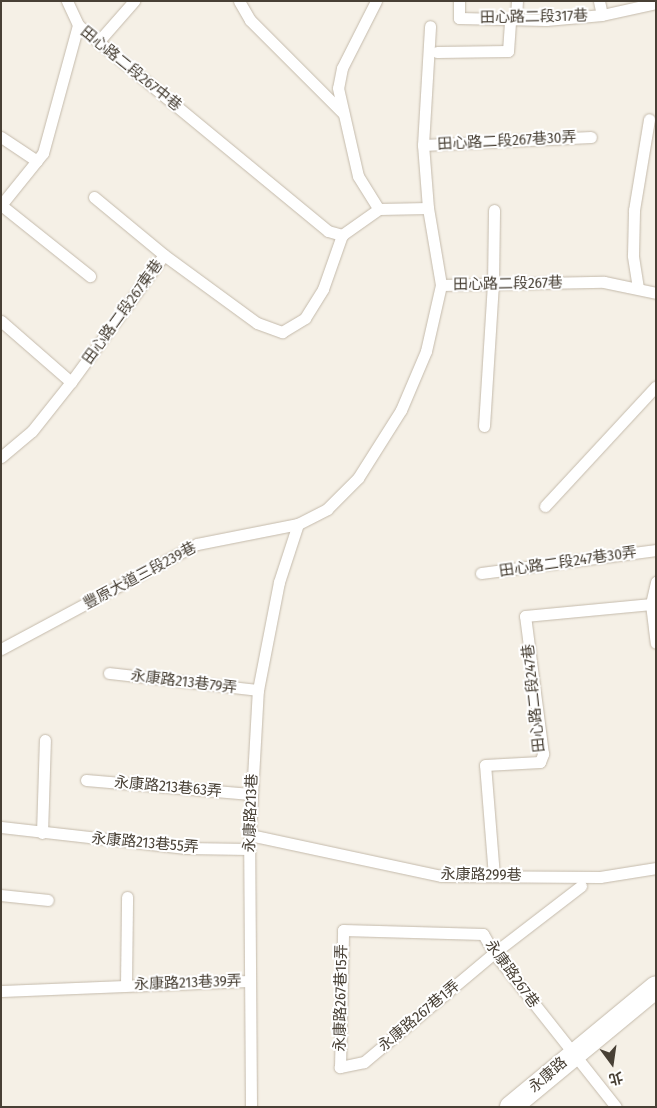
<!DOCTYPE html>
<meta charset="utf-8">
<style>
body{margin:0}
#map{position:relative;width:657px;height:1108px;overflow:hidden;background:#f5f0e6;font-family:"Fira Sans Condensed","Noto Sans TC",sans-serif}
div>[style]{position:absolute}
.roads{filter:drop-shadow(0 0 1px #c4baab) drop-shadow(0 0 1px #c4baab)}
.service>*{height:11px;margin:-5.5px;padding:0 5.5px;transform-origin:5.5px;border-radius:5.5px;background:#fff}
.minor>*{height:22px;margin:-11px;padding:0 11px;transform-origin:11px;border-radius:11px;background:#fff}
span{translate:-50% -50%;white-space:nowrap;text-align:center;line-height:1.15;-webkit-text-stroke:4px #fff;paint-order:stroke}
.street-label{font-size:15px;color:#484035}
.frame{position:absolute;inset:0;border:2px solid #484035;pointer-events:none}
.north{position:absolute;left:587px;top:1038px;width:50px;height:50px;-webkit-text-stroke:4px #fff;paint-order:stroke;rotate:166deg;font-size:14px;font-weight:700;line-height:20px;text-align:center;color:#484035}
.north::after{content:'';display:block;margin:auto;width:18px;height:22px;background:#484035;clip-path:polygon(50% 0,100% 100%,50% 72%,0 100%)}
</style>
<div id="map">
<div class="roads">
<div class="service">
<div style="left:67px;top:1px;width:26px;rotate:65deg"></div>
<div style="left:239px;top:1px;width:22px;rotate:60deg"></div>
<div style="left:250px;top:20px;width:132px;rotate:45deg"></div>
<div style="left:376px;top:1px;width:75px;rotate:116.9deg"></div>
<div style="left:342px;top:68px;width:20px;rotate:101deg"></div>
<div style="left:338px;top:88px;width:90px;rotate:77.2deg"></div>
<div style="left:358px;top:176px;width:39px;rotate:58deg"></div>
<div style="left:459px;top:1px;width:17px;rotate:90deg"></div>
<div style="left:459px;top:18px;width:87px;rotate:1.3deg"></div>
<div style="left:546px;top:20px;width:56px;rotate:-5.1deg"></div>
<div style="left:602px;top:15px;width:55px;rotate:-12.5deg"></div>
<div style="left:599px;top:1px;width:14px;rotate:78deg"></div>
<div style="left:516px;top:19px;width:18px;rotate:-87deg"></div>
<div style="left:98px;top:42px;width:55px;rotate:-48.7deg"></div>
<div style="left:437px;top:52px;width:71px;rotate:-0.8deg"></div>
<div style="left:508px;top:51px;width:32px;rotate:-86deg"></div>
<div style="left:1px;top:137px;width:43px;rotate:33.7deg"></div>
<div style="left:423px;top:145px;width:168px;rotate:-2.7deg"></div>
<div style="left:94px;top:197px;width:91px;rotate:39.6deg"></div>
<div style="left:1px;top:205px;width:67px;rotate:-51.1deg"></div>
<div style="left:43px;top:153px;width:133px;rotate:-74.7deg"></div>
<div style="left:78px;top:25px;width:324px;rotate:39.5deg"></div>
<div style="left:328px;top:231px;width:15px;rotate:16deg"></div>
<div style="left:1px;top:205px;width:114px;rotate:38.6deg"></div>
<div style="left:428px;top:208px;width:63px;rotate:-94.5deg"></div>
<div style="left:423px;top:145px;width:119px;rotate:-86.6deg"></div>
<div style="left:342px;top:235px;width:45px;rotate:-35.1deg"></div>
<div style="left:379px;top:209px;width:49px;rotate:-1.2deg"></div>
<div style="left:428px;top:208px;width:78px;rotate:80.4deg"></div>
<div style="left:441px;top:285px;width:163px;rotate:-1.1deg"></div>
<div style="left:604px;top:282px;width:53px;rotate:11.9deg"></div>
<div style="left:638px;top:288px;width:33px;rotate:-99deg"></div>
<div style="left:633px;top:255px;width:45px;rotate:-88.7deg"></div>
<div style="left:634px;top:210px;width:92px;rotate:-80.6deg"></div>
<div style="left:1px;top:321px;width:93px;rotate:41.1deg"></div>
<div style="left:71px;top:382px;width:157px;rotate:-53.8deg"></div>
<div style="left:164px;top:255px;width:115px;rotate:36.2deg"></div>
<div style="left:257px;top:323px;width:27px;rotate:20deg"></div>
<div style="left:282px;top:332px;width:27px;rotate:-31deg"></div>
<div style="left:305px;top:318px;width:34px;rotate:-58deg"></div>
<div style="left:323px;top:289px;width:57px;rotate:-70.6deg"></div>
<div style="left:484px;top:426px;width:142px;rotate:-86.4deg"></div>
<div style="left:493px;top:284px;width:74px;rotate:-89.2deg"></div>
<div style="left:1px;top:457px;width:40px;rotate:-40deg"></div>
<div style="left:32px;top:431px;width:63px;rotate:-51.5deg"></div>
<div style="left:545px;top:506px;width:163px;rotate:-47.2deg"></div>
<div style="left:481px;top:573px;width:177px;rotate:-7.5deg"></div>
<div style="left:651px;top:604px;width:39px;rotate:83deg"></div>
<div style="left:1px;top:649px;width:222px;rotate:-28.2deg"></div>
<div style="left:197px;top:544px;width:103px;rotate:-11.2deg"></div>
<div style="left:298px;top:524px;width:33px;rotate:-27deg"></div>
<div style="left:327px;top:509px;width:44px;rotate:-45deg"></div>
<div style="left:358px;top:478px;width:80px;rotate:-57.7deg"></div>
<div style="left:401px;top:410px;width:64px;rotate:-67deg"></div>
<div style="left:426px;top:351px;width:68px;rotate:-77.2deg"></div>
<div style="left:109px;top:673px;width:150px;rotate:6.5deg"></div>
<div style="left:86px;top:780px;width:165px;rotate:4.9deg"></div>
<div style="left:1px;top:827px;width:186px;rotate:6.5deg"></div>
<div style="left:186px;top:848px;width:63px;rotate:0.9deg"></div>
<div style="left:42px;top:833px;width:93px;rotate:-88.2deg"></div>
<div style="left:250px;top:835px;width:195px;rotate:12.1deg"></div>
<div style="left:441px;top:876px;width:159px;rotate:0.4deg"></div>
<div style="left:600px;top:877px;width:57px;rotate:-9.1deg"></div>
<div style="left:494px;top:876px;width:111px;rotate:-94.6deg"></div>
<div style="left:485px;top:765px;width:55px;rotate:-3.1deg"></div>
<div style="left:540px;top:762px;width:9px;rotate:-69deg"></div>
<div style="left:543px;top:754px;width:139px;rotate:-97.4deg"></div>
<div style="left:525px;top:616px;width:127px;rotate:-5.4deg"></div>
<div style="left:651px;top:604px;width:23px;rotate:-77deg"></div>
<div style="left:581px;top:886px;width:110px;rotate:142.4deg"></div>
<div style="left:494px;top:953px;width:170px;rotate:140deg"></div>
<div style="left:364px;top:1062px;width:25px;rotate:168deg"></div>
<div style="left:340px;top:1067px;width:137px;rotate:-88.7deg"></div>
<div style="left:343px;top:930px;width:140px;rotate:1.6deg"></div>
<div style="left:483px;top:934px;width:22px;rotate:60deg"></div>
<div style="left:494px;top:953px;width:196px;rotate:51.6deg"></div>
<div style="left:1px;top:895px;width:47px;rotate:6.1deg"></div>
<div style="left:126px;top:985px;width:88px;rotate:-89.3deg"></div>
<div style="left:1px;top:991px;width:248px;rotate:-2.3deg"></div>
<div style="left:251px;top:1107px;width:258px;rotate:-90.4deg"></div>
<div style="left:249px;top:849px;width:159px;rotate:-86.8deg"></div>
<div style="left:258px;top:690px;width:110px;rotate:-79deg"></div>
<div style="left:279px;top:582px;width:61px;rotate:-71.9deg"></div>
</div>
<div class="minor">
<div style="left:511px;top:1107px;width:188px;rotate:-39.6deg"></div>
</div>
</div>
<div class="street-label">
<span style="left:534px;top:17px;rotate:-1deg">田心路二段317巷</span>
<span style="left:131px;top:69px;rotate:39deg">田心路二段267中巷</span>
<span style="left:507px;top:141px;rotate:-3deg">田心路二段267巷30弄</span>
<span style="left:508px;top:284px;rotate:-1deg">田心路二段267巷</span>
<span style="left:123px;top:312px;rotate:-54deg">田心路二段267東巷</span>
<span style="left:568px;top:562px;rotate:-8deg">田心路二段247巷30弄</span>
<span style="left:140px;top:576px;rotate:-28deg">豐原大道三段239巷</span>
<span style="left:184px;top:682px;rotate:7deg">永康路213巷79弄</span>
<span style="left:534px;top:698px;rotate:-96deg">田心路二段247巷</span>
<span style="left:168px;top:787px;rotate:5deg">永康路213巷63弄</span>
<span style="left:251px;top:813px;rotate:-88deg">永康路213巷</span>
<span style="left:145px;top:843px;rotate:5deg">永康路213巷55弄</span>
<span style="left:481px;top:875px;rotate:1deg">永康路299巷</span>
<span style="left:512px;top:974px;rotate:54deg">永康路267巷</span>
<span style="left:188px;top:983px;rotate:-2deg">永康路213巷39弄</span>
<span style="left:341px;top:998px;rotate:-89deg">永康路267巷15弄</span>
<span style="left:419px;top:1016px;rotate:-40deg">永康路267巷1弄</span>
<span style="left:548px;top:1075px;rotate:-41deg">永康路</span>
</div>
<div class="frame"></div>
<div class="north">北</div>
</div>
